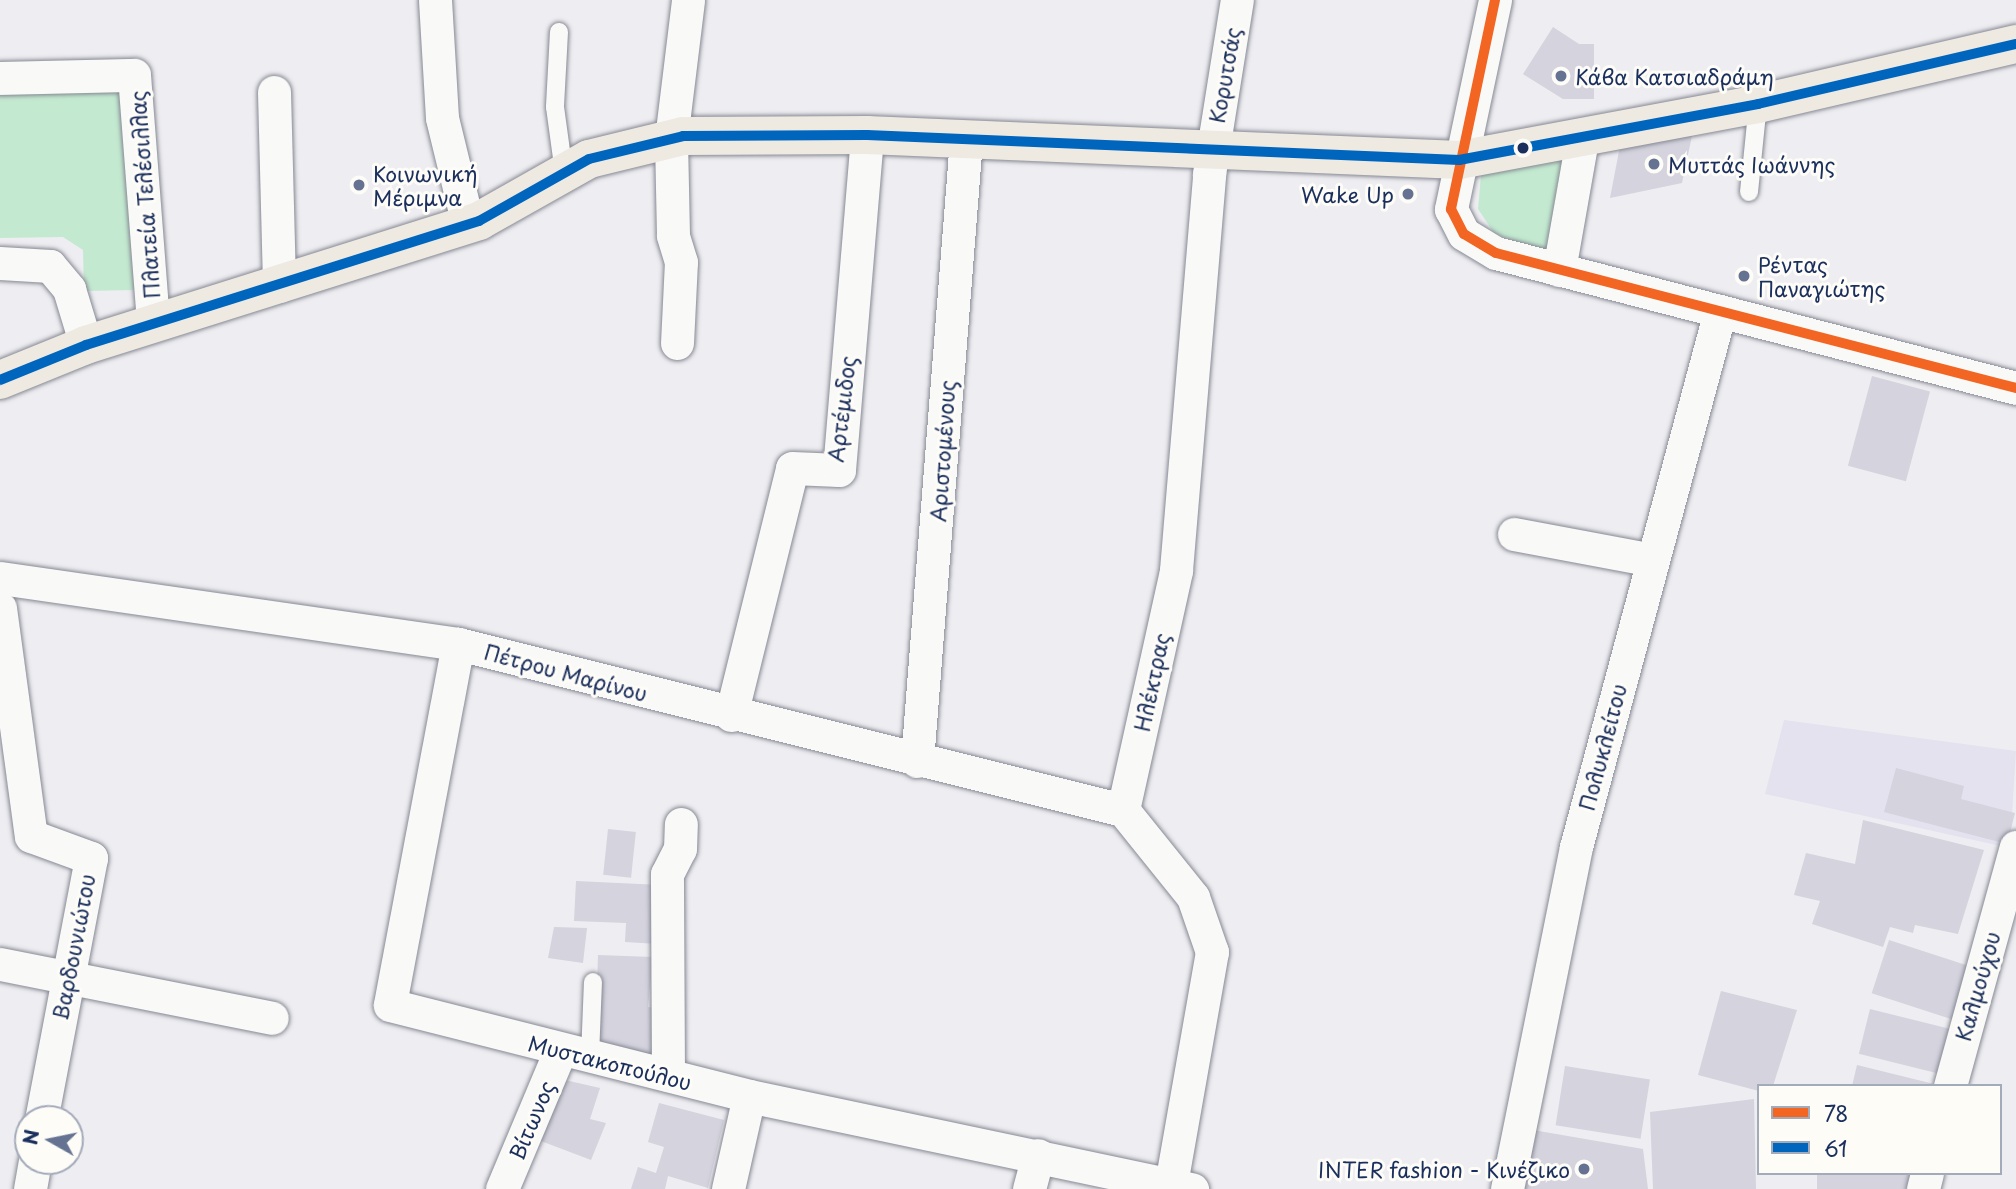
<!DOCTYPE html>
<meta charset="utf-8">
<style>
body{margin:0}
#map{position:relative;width:2016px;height:1189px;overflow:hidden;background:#eeedf1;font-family:"Playpen Sans",sans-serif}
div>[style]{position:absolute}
.built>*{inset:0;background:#e3e2ee}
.green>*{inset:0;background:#c3ead0}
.building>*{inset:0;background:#d4d3de;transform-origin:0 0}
.roads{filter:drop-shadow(0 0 2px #868994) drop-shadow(0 0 2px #868994)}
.lane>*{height:18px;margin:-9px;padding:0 9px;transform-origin:9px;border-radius:9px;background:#f9f9f8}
.street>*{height:33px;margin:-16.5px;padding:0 16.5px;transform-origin:16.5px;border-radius:16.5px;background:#f9f9f8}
.primary>*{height:38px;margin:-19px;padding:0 19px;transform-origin:19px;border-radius:19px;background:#eeeae2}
.bus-1>*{height:10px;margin:-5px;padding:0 5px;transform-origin:5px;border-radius:5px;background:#f26522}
.bus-2>*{height:10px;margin:-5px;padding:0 5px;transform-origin:5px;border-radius:5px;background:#0065bd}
.dots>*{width:19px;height:19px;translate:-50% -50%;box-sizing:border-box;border:4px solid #fdfcf7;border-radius:50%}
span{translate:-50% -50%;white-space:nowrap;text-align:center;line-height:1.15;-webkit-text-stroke:6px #fdfcf7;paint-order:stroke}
.street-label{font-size:21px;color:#1b2f5e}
.poi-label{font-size:21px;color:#1b2f5e}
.left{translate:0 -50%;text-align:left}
.right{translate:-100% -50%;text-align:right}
.legend{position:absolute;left:1757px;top:1084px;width:245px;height:91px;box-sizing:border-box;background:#fdfcf7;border:2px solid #a3aaba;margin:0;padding:9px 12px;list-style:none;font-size:21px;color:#1b2f5e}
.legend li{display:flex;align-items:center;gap:14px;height:35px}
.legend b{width:35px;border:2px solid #a3aaba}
.north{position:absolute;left:14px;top:1105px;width:70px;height:70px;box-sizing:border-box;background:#fdfcf7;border:2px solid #a3aaba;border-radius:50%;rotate:279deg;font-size:19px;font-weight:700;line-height:28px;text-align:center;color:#1b2f5e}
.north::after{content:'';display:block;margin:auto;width:24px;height:32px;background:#657291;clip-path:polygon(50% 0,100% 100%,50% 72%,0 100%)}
</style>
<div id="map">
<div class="built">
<div style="clip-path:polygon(1784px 720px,2016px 751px,2010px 848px,1765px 794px)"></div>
</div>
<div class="green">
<div style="clip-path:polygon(131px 82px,136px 290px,84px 291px,83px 250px,63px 237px,0 238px,0 85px)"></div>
<div style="clip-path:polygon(1575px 153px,1555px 258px,1494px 233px,1478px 209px,1481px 175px)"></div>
</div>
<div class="building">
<div style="clip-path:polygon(1553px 27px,1579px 44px,1594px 44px,1594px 99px,1563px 99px,1523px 74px)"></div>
<div style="clip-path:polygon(1693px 131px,1682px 183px,1610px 198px,1620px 146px)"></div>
<div style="left:1872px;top:376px;width:60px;height:93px;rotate:15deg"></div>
<div style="clip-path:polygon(1896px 768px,1964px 786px,1961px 799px,2015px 813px,2007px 844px,1884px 812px)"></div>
<div style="clip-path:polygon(1863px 820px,1984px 850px,1958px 934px,1915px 925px,1913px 933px,1890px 927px,1883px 947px,1812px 924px,1820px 901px,1794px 895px,1806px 853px,1855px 864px)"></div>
<div style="left:608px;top:829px;width:28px;height:46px;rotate:6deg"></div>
<div style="clip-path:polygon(576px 881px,661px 885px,658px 944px,625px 942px,626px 923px,574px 921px)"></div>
<div style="clip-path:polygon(554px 927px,587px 928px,583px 963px,548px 958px)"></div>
<div style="left:1889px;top:940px;width:89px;height:56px;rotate:18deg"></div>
<div style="clip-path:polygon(598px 955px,653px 957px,648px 1007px,656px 1008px,661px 1068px,595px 1053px)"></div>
<div style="clip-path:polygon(1721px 991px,1797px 1010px,1773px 1086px,1759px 1091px,1698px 1075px)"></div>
<div style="left:1870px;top:1009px;width:86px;height:46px;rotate:14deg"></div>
<div style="clip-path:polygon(1857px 1065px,1938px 1085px,1938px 1086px,1852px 1086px)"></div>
<div style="left:1565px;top:1066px;width:86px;height:60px;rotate:9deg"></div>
<div style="clip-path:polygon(556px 1078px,600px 1088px,590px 1119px,606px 1123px,591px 1160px,533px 1138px)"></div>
<div style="clip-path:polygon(1754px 1099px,1756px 1189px,1653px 1189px,1650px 1112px)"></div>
<div style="clip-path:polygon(659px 1103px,724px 1120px,708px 1188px,668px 1176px,665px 1189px,631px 1189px,638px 1167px,656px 1173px,664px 1147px,648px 1142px)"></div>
<div style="clip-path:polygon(1533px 1130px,1643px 1149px,1648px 1189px,1519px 1189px)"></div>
<div style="left:1817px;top:1173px;width:98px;height:16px"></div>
</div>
<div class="roads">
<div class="lane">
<div style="left:559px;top:32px;width:75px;rotate:93.1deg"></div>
<div style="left:555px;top:107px;width:67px;rotate:82.2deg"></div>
<div style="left:1749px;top:192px;width:88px;rotate:-84.2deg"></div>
<div style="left:590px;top:1056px;width:74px;rotate:-87.7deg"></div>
</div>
<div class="street">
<div style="left:435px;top:0;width:118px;rotate:86.6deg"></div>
<div style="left:442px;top:118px;width:110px;rotate:76.3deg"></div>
<div style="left:1495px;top:0;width:214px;rotate:101.9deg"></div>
<div style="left:1451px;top:209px;width:28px;rotate:63deg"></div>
<div style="left:1464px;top:234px;width:37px;rotate:31deg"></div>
<div style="left:1496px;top:253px;width:537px;rotate:14.55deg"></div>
<div style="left:0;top:78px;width:134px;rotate:-1.3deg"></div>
<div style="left:134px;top:75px;width:250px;rotate:85.6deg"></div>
<div style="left:274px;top:92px;width:194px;rotate:88.5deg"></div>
<div style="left:0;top:263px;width:50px;rotate:3.4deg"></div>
<div style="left:50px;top:266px;width:30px;rotate:50deg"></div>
<div style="left:69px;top:289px;width:59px;rotate:73.1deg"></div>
<div style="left:1559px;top:270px;width:133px;rotate:-80deg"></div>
<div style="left:677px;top:343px;width:81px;rotate:-87.2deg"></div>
<div style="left:681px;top:262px;width:28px;rotate:-107deg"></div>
<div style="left:673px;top:235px;width:96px;rotate:-91.2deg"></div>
<div style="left:671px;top:139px;width:140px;rotate:-83deg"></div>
<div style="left:1514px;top:534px;width:141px;rotate:10.6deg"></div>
<div style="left:0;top:578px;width:463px;rotate:8.2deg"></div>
<div style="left:458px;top:644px;width:685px;rotate:14.02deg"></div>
<div style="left:0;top:608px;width:230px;rotate:82.3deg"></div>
<div style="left:31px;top:836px;width:64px;rotate:20.1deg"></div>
<div style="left:91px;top:858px;width:266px;rotate:100.8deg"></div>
<div style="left:458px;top:644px;width:367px;rotate:100.7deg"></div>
<div style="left:390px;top:1005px;width:370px;rotate:14.2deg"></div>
<div style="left:749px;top:1096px;width:453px;rotate:11.9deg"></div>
<div style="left:731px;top:715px;width:254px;rotate:-76.1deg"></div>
<div style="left:792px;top:468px;width:47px;rotate:2.4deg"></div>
<div style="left:839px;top:470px;width:336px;rotate:-85.2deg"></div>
<div style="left:917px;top:761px;width:623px;rotate:-85.49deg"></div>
<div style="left:0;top:964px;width:277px;rotate:11.2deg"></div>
<div style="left:668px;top:1075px;width:201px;rotate:-90.3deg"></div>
<div style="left:667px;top:874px;width:28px;rotate:-63deg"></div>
<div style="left:680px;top:849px;width:25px;rotate:-88deg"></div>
<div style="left:1950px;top:1086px;width:248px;rotate:-74.6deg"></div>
<div style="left:1171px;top:1184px;width:236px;rotate:-80deg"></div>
<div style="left:1212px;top:952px;width:58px;rotate:-109.1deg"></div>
<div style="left:1193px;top:897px;width:112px;rotate:-128.8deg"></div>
<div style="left:1123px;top:810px;width:246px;rotate:-77.5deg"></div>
<div style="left:1176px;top:570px;width:397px;rotate:-85.2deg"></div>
<div style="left:1209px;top:174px;width:176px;rotate:-80.9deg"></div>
<div style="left:30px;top:1189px;width:28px;rotate:-80deg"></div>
<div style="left:502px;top:1189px;width:150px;rotate:-67.2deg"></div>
<div style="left:728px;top:1189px;width:95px;rotate:-77.3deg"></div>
<div style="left:1029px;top:1189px;width:35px;rotate:-75deg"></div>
<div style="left:1507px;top:1189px;width:349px;rotate:-78.6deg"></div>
<div style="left:1576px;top:847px;width:555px;rotate:-74.96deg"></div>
<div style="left:1923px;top:1189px;width:16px;rotate:-76deg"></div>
</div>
<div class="primary">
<div style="left:0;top:380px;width:93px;rotate:-22.1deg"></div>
<div style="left:86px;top:345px;width:412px;rotate:-17.5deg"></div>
<div style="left:479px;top:221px;width:126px;rotate:-29.4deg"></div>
<div style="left:589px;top:159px;width:97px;rotate:-13.7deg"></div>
<div style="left:683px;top:136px;width:184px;rotate:-0.3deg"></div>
<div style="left:867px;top:135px;width:593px;rotate:2.42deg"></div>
<div style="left:1459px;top:160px;width:304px;rotate:-10.6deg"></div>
<div style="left:1758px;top:104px;width:265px;rotate:-13.1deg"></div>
</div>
</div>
<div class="bus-1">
<div style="left:1495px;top:0;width:214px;rotate:101.9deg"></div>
<div style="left:1451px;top:209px;width:28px;rotate:63deg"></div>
<div style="left:1464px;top:234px;width:37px;rotate:31deg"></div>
<div style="left:1496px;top:253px;width:537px;rotate:14.55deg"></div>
</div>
<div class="bus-2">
<div style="left:0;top:380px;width:93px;rotate:-22.1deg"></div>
<div style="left:86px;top:345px;width:412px;rotate:-17.5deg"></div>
<div style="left:479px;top:221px;width:126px;rotate:-29.4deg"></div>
<div style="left:589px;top:159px;width:97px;rotate:-13.7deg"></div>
<div style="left:683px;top:136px;width:184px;rotate:-0.3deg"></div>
<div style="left:867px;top:135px;width:593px;rotate:2.42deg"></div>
<div style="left:1459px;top:160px;width:304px;rotate:-10.6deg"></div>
<div style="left:1758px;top:104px;width:265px;rotate:-13.1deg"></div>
</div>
<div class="dots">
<div style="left:1561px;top:76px;background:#657291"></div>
<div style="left:1523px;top:148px;background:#1b2f5e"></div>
<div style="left:1654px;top:164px;background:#657291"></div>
<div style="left:359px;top:185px;background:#657291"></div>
<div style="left:1408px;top:194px;background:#657291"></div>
<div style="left:1744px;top:276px;background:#657291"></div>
<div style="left:1584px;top:1169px;background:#657291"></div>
</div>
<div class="street-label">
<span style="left:1224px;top:75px;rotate:-80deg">Κορυτσάς</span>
<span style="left:144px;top:195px;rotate:-94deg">Πλατεία Τελέσιλλας</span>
<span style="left:841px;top:409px;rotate:-83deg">Αρτέμιδος</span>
<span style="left:942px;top:451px;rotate:-86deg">Αριστομένους</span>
<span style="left:566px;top:672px;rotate:15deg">Πέτρου Μαρίνου</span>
<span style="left:1151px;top:682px;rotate:-78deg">Ηλέκτρας</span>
<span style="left:1602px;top:747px;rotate:-75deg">Πολυκλείτου</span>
<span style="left:73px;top:947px;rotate:-79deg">Βαρδουνιώτου</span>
<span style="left:1977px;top:986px;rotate:-74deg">Καλμούχου</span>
<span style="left:610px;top:1062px;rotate:14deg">Μυστακοπούλου</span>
<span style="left:531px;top:1120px;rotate:-67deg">Βίτωνος</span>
</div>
<div class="poi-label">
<span class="left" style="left:1575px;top:76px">Κάβα Κατσιαδράμη</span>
<span class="left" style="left:1668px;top:164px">Μυττάς Ιωάννης</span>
<span class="left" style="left:373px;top:185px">Κοινωνική<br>Μέριμνα</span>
<span class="right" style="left:1394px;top:194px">Wake Up</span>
<span class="left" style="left:1758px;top:276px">Ρέντας<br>Παναγιώτης</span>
<span class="right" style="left:1570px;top:1169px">INTER fashion - Κινέζικο</span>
</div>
<ul class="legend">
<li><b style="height:9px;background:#f26522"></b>78</li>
<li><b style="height:9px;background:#0065bd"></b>61</li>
</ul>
<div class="north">N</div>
</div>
